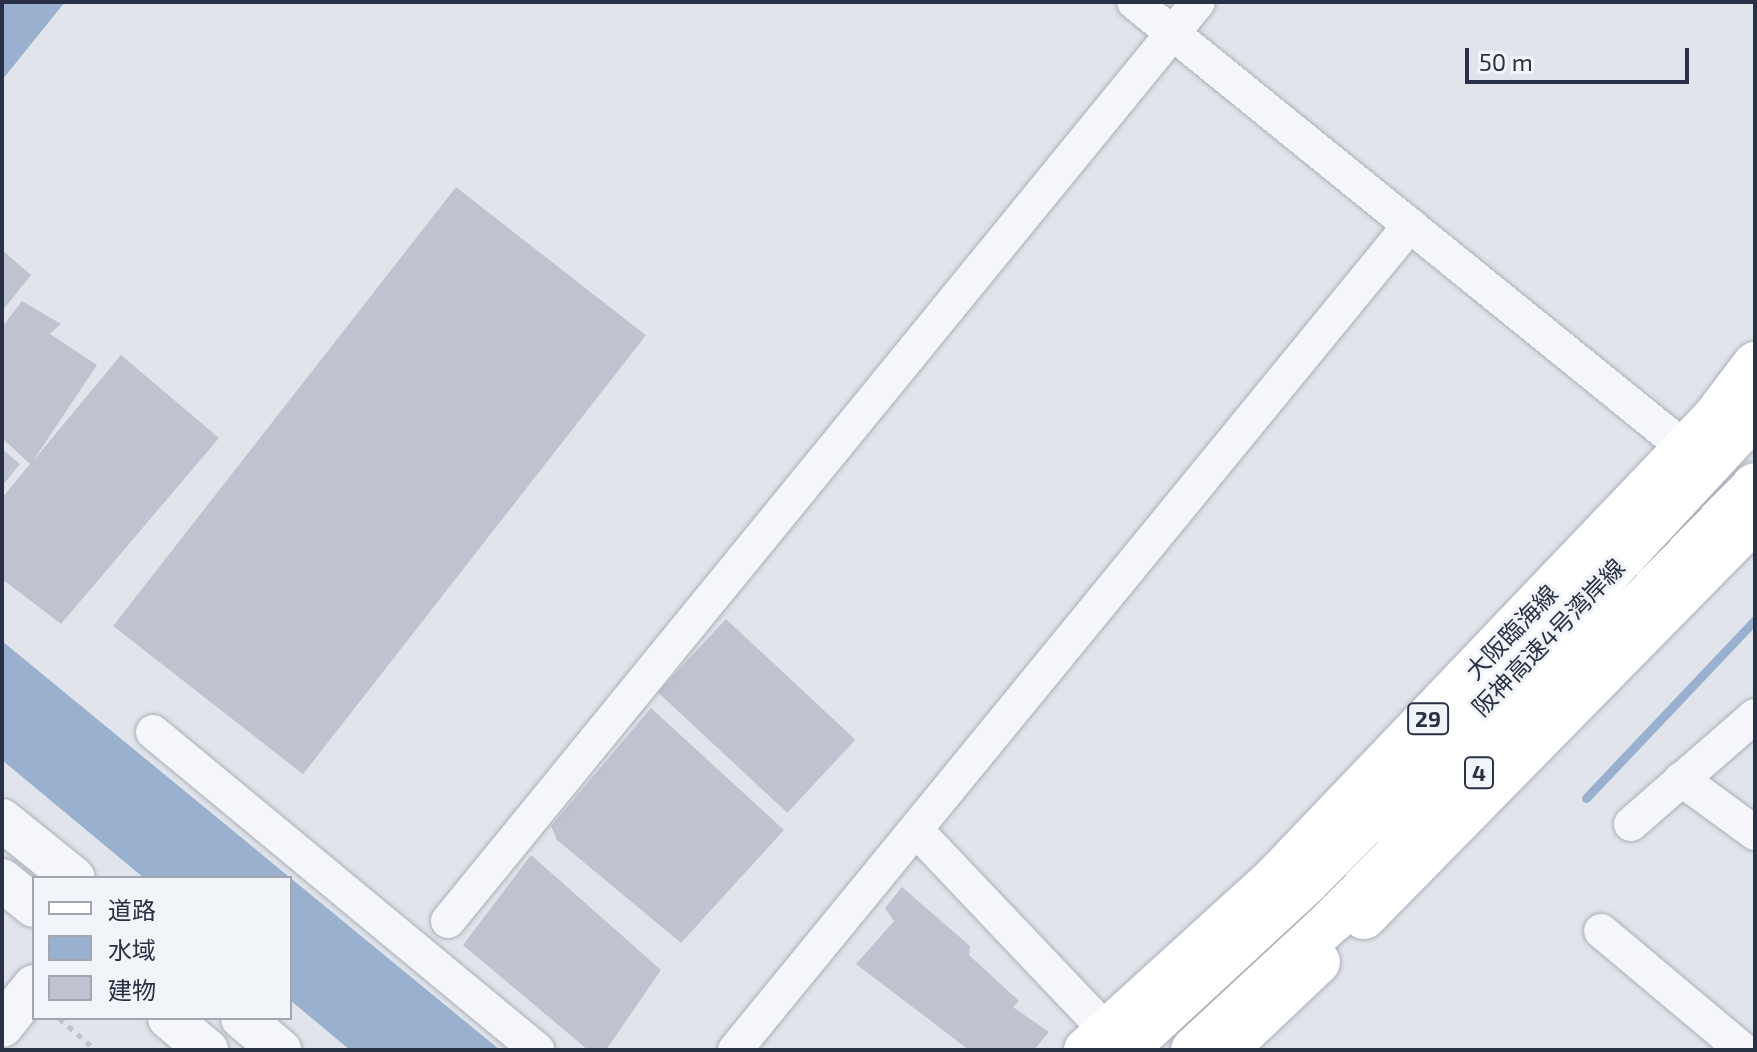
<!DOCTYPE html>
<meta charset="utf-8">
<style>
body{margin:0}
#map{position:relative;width:1757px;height:1052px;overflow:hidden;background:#e1e5eb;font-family:"Exo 2","Noto Sans JP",sans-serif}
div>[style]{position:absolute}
.water>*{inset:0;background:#99b0cf}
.stream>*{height:9px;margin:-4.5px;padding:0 4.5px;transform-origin:4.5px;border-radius:4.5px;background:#99b0cf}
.building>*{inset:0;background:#bec3cf;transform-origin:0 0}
.path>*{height:5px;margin-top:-2.5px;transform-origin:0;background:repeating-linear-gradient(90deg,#c0c3ca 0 6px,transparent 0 12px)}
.roads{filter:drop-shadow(0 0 2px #aaafb9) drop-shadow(0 0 2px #aaafb9)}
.minor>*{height:34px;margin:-17px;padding:0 17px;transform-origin:17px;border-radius:17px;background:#f5f6f9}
.tertiary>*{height:42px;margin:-21px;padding:0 21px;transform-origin:21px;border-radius:21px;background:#f5f6f9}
.primary>*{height:44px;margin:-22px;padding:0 22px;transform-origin:22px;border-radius:22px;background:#fff}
.motorway>*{height:44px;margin:-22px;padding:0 22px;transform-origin:22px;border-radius:22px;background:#fff}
span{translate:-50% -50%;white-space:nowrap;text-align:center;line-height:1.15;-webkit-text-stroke:6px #f1f4f8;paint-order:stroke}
.shield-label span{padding:2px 6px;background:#f1f4f8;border:2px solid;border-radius:6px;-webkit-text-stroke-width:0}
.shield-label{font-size:22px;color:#283145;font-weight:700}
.street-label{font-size:24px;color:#283145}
.frame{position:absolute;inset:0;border:4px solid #283145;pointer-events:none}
.legend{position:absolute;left:32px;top:876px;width:260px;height:144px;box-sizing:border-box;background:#f1f4f8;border:2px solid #a1a6b0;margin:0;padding:10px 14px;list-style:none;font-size:24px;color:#283145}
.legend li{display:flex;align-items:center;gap:16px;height:40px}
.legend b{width:40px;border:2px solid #a1a6b0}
.scale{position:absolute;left:1465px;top:48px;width:224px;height:36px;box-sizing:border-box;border:4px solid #283145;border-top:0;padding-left:10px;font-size:24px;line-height:28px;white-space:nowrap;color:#283145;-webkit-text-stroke:6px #f1f4f8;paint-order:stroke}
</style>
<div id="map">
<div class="water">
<div style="clip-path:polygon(2px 2px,65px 2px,2px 80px)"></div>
<div style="clip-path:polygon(2px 641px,500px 1050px,350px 1050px,290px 1000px,290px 878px,144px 878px,2px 760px)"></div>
</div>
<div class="stream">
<div style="left:1586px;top:798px;width:245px;rotate:-46.5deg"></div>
</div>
<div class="building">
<div style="left:456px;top:187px;width:241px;height:557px;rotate:38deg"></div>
<div style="clip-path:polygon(2px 250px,31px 275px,2px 311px)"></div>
<div style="clip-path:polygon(22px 301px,61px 324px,50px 334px,97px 365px,33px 461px,121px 355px,219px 438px,61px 624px,2px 579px,2px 498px,30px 464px,2px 438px,2px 327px)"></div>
<div style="clip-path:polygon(2px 449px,20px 464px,2px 486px)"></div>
<div style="left:726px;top:619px;width:177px;height:100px;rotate:43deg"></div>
<div style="clip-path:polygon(651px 708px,784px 830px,681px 943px,557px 840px,551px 826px)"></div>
<div style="clip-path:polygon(531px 855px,661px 970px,606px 1050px,588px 1050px,463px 945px)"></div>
<div style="clip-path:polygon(902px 887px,970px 946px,969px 955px,1019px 1001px,1013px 1007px,1049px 1032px,1034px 1050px,969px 1050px,856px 964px,894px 921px,885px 908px)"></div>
</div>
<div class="path">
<div style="left:59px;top:1018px;width:49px;rotate:40.9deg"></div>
</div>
<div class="roads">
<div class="minor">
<div style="left:1134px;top:2px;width:710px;rotate:39deg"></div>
<div style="left:153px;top:732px;width:499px;rotate:39.6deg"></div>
<div style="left:1681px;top:779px;width:92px;rotate:36.1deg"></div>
<div style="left:1631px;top:824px;width:164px;rotate:-41.1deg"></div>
<div style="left:916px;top:830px;width:277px;rotate:46.5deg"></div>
<div style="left:448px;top:921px;width:1186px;rotate:-50.78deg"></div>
<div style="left:1601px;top:931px;width:185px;rotate:40deg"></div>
<div style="left:735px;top:1050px;width:1066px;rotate:-50.71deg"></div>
</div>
<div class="tertiary">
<div style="left:2px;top:820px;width:92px;rotate:38.9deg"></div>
<div style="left:2px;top:880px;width:41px;rotate:39.1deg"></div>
<div style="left:169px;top:1018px;width:50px;rotate:40.1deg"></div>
<div style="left:242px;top:1018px;width:50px;rotate:40.1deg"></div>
<div style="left:2px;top:1026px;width:51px;rotate:-51.3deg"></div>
</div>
<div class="primary">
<div style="left:1364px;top:917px;width:558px;rotate:-45.51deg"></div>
<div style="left:1086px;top:1050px;width:253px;rotate:-42.3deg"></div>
<div style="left:1273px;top:880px;width:665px;rotate:-46.34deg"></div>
<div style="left:1225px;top:1050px;width:128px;rotate:-43.4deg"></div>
</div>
<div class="motorway">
<div style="left:1708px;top:426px;width:78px;rotate:-52.8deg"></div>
<div style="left:1125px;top:1050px;width:248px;rotate:-42.7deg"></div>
<div style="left:1307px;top:882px;width:302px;rotate:-45.1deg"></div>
<div style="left:1520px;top:668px;width:345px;rotate:-47.1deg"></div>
<div style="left:1193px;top:1050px;width:191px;rotate:-42.9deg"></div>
<div style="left:1333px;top:920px;width:606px;rotate:-45.87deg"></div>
</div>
</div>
<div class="shield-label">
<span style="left:1428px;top:719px">29</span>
<span style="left:1479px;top:773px">4</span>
</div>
<div class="street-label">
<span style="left:1511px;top:632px;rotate:-46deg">大阪臨海線</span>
<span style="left:1548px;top:637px;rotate:-46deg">阪神高速4号湾岸線</span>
</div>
<div class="frame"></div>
<ul class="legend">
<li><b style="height:10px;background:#fff"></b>道路</li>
<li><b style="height:22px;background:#99b0cf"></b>水域</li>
<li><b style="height:22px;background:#bec3cf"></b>建物</li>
</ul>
<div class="scale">50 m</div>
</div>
